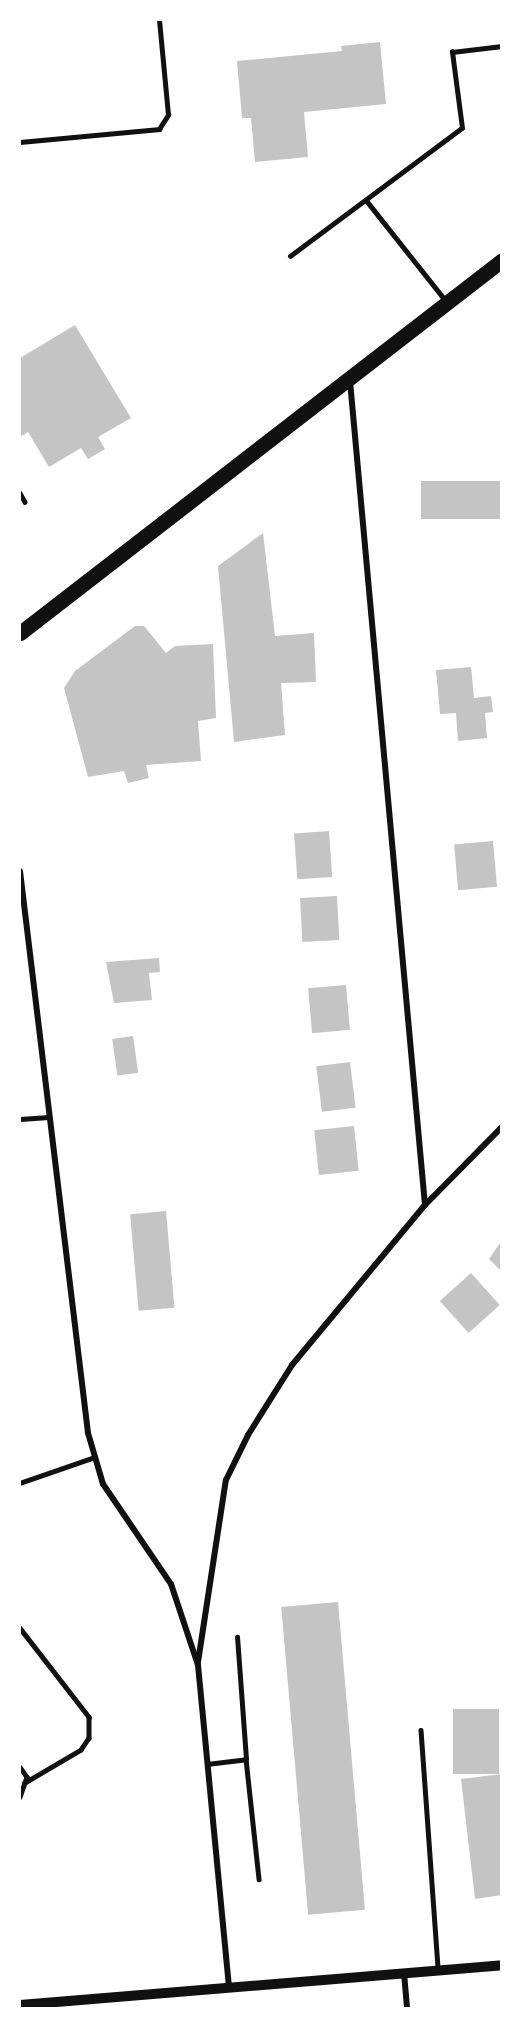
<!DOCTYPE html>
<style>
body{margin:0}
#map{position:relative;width:521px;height:2028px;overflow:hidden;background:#fff;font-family:"Work Sans",sans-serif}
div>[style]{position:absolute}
.building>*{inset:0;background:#c4c4c4;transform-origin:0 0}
.service>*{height:4.5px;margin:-2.25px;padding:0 2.25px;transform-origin:2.25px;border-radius:2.25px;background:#111}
.minor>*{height:6px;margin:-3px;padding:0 3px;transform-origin:3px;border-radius:3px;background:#111}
.tertiary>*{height:10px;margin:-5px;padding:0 5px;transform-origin:5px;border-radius:5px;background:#111}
.primary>*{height:15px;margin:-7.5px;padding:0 7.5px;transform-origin:7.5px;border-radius:7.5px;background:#111}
span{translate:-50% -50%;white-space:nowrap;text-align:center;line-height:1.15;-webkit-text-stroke:6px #fff;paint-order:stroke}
.frame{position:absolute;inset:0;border:21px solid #fff;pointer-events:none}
</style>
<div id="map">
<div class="building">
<div style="clip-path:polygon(380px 42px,386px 104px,304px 112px,308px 157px,255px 162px,251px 118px,242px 118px,237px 61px,342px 51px,341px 46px)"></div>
<div style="clip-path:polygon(75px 325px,131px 418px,98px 437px,105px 449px,88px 459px,81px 448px,49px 467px,28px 432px,20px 437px,20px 358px)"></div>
<div style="left:502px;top:481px;width:38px;height:81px;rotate:90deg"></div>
<div style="clip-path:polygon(263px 533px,275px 636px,314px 633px,316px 682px,281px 683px,285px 735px,234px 742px,218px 566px)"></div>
<div style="clip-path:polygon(135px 626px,144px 626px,166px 653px,175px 646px,213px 644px,216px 718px,198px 721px,201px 761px,146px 765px,149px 778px,128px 783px,124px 771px,88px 777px,64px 688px,75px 671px)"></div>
<div style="clip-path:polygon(471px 667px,474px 698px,491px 696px,493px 712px,485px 713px,487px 738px,458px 741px,456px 713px,440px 714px,436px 670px)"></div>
<div style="left:329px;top:831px;width:46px;height:35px;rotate:86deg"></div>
<div style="left:493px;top:841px;width:46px;height:39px;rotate:85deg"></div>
<div style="left:337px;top:896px;width:44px;height:37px;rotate:87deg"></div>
<div style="clip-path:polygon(159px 958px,160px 972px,149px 973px,152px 1000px,114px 1003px,106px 962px)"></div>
<div style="left:346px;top:985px;width:45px;height:38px;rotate:85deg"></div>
<div style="left:133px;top:1036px;width:37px;height:21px;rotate:82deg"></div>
<div style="left:350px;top:1062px;width:46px;height:34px;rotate:83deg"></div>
<div style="left:354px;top:1126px;width:45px;height:40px;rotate:84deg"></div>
<div style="left:166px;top:1211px;width:97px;height:36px;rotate:85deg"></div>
<div style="clip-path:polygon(502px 1240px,502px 1272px,489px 1259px)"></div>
<div style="left:471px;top:1273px;width:43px;height:42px;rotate:48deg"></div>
<div style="left:338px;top:1602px;width:309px;height:57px;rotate:85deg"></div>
<div style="left:453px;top:1709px;width:46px;height:65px"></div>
<div style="clip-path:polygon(502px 1774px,502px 1895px,475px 1899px,461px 1779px)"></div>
</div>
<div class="service">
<div style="left:20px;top:142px;width:140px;rotate:-5.3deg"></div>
<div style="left:159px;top:129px;width:17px;rotate:-57deg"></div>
<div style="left:168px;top:115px;width:95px;rotate:-95.4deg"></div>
<div style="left:366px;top:200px;width:129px;rotate:51.6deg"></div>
<div style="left:290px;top:256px;width:214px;rotate:-36.7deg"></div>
<div style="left:462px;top:128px;width:77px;rotate:-97.5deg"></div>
<div style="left:452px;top:52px;width:50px;rotate:-6.8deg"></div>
<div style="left:20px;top:493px;width:10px;rotate:61deg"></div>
<div style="left:20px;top:1119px;width:29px;rotate:-4deg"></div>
<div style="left:20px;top:1483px;width:79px;rotate:-19.1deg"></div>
<div style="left:20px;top:1628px;width:113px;rotate:52.2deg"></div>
<div style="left:89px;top:1717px;width:21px;rotate:90deg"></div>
<div style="left:89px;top:1738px;width:14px;rotate:124deg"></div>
<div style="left:81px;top:1750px;width:65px;rotate:149.5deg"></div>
<div style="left:421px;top:1730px;width:241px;rotate:85.9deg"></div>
<div style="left:246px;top:1759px;width:121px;rotate:83.8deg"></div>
<div style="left:207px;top:1764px;width:39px;rotate:-7deg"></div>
<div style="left:246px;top:1759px;width:122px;rotate:-94.2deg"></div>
<div style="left:20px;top:1767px;width:12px;rotate:55deg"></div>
<div style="left:27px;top:1777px;width:21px;rotate:109deg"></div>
</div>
<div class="minor">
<div style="left:350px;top:381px;width:827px;rotate:84.8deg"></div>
<div style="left:20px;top:871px;width:566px;rotate:83.1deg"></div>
<div style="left:88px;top:1433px;width:53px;rotate:73.6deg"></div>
<div style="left:103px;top:1484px;width:121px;rotate:55.8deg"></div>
<div style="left:171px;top:1584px;width:85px;rotate:71.6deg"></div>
<div style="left:198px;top:1665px;width:324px;rotate:84.5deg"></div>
<div style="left:198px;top:1662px;width:184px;rotate:-81.3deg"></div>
<div style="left:226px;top:1480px;width:50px;rotate:-63.9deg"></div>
<div style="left:248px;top:1435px;width:83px;rotate:-57.8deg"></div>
<div style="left:292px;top:1365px;width:208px;rotate:-50.3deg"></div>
<div style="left:425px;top:1205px;width:110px;rotate:-45.4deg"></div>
<div style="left:404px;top:1973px;width:35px;rotate:85deg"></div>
</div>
<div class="tertiary">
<div style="left:20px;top:2005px;width:484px;rotate:-4.7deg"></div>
</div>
<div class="primary">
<div style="left:20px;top:633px;width:609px;rotate:-37.73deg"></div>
</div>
<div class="frame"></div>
</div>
